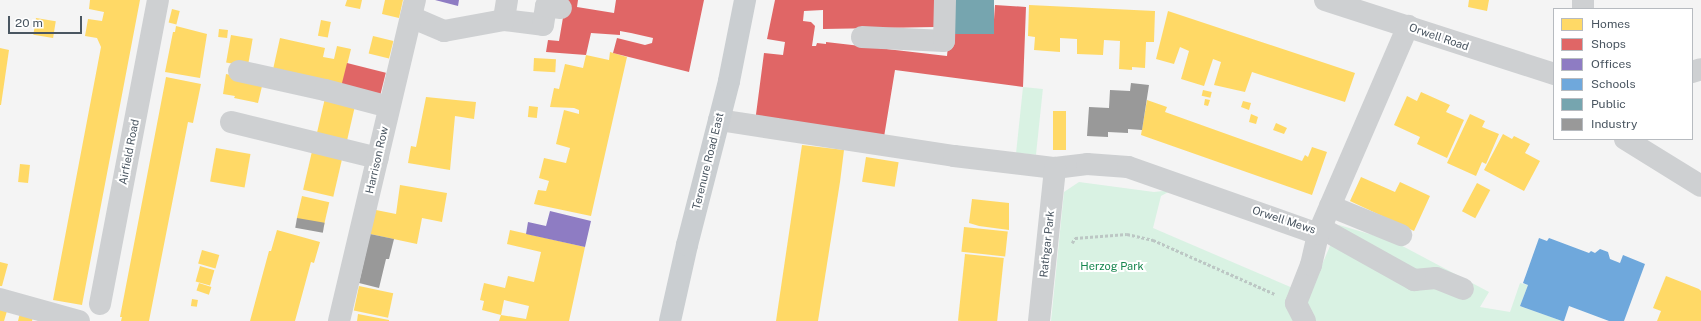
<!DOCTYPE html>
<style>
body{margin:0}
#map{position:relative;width:1701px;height:321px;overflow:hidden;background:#f4f4f4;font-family:"Public Sans",sans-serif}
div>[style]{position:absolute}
.green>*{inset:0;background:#d9f2e3;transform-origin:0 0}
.homes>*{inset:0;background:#ffd966;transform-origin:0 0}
.shops>*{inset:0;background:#e06666;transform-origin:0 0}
.offices>*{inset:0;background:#8e7cc3}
.schools>*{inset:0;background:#6fa8dc}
.public>*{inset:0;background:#76a5af;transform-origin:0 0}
.industry>*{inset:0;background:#999;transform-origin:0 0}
.path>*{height:2.5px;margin-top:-1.25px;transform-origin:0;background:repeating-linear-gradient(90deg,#bcc7c4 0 3px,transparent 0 5px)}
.minor>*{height:22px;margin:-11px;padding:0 11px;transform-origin:11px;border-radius:11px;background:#ced0d2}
.major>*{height:22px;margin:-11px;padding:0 11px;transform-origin:11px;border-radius:11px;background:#caced1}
span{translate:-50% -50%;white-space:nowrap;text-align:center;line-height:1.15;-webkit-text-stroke:4px #fff;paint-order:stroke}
.street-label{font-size:11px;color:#4a5661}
.park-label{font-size:11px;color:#17864f}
.legend{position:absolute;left:1553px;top:8px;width:140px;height:132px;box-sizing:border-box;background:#fff;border:1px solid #b7bbc0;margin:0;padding:5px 7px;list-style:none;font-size:12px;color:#4a5661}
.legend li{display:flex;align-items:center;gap:8px;height:20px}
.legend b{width:20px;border:1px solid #b7bbc0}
.scale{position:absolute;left:8px;top:16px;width:74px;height:18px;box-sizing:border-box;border:2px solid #4a5661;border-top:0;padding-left:5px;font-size:12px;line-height:14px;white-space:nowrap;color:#4a5661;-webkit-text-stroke:3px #fff;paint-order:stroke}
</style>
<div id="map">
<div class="green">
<div style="left:1023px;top:87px;width:20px;height:66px;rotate:6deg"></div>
<div style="clip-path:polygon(1079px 182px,1154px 192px,1172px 190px,1161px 196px,1153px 228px,1309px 295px,1339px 225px,1393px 241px,1489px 292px,1480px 307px,1510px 312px,1520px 283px,1528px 285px,1520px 306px,1562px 321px,1051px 321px,1064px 192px)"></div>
</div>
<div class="homes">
<div style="clip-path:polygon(90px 0,140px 0,82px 305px,53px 300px,101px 47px,97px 38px,85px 36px,88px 19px,102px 21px,104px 12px,89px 9px)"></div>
<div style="clip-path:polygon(347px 0,362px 0,360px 9px,345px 6px)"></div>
<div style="clip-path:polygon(385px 0,403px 0,399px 18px,382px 14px)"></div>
<div style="clip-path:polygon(1469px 0,1489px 0,1487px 11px,1468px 7px)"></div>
<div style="clip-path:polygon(1029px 5px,1155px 11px,1154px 42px,1146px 42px,1145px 68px,1132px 67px,1132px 70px,1119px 69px,1120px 41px,1104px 40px,1103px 55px,1077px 54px,1077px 39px,1060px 38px,1060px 52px,1034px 50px,1035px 37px,1028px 36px)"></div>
<div style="left:172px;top:9px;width:8px;height:14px;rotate:14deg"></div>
<div style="clip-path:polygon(1168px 11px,1355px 73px,1345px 102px,1252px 72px,1245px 92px,1214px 85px,1221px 62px,1213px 59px,1204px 86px,1181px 79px,1189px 51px,1180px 47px,1174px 64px,1156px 59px)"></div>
<div style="left:36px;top:18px;width:20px;height:17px;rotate:9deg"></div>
<div style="left:321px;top:20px;width:10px;height:16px;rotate:11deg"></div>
<div style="clip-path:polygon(176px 26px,207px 34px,200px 78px,165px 72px,173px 32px,175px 32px)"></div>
<div style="left:219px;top:29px;width:9px;height:8px;rotate:6deg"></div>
<div style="left:231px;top:35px;width:22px;height:28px;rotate:10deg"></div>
<div style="left:373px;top:36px;width:21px;height:18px;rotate:14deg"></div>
<div style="clip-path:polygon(280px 38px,325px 48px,323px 57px,334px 59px,337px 46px,351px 49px,341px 90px,272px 74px)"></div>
<div style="clip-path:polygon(0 48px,9px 50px,1px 105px,0 105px)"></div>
<div style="clip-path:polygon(610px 52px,627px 57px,591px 216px,534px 204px,538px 190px,546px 191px,549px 181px,539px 178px,544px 158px,566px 163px,570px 148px,556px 144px,564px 110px,579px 114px,579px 110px,574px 108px,550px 107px,554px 88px,559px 89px,565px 64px,583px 68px,586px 55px,609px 60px)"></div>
<div style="left:534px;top:58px;width:22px;height:13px;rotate:3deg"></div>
<div style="clip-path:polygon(226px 74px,263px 82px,258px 103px,234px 98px,235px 96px,223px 94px)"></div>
<div style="clip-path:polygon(166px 77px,201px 84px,193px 123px,188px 122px,149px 321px,121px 321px,122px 317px,120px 317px)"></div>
<div style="left:1203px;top:90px;width:9px;height:6px;rotate:13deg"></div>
<div style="clip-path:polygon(1421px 92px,1450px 105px,1446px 112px,1464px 120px,1447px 158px,1417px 144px,1420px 137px,1394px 125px,1407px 96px,1417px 101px)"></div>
<div style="clip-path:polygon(426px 97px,476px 102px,474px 119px,455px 116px,450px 170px,408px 163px,411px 146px,416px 147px)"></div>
<div style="left:325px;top:98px;width:31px;height:42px;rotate:13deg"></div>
<div style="clip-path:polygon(1205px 99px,1210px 100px,1208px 106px,1204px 105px)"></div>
<div style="clip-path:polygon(1147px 100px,1167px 107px,1165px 112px,1302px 161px,1305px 155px,1308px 157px,1312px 147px,1327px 152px,1312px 195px,1141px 135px)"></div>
<div style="clip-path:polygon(1243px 101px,1251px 103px,1249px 110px,1241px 107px)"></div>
<div style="left:529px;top:106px;width:9px;height:11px;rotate:6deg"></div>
<div style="left:1053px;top:111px;width:13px;height:39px"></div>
<div style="clip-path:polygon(1251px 114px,1258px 117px,1256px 124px,1249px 122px)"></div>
<div style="clip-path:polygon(1470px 114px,1485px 121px,1482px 127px,1499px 134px,1486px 164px,1482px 162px,1476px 176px,1447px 163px)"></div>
<div style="clip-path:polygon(1276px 123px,1287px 128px,1284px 134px,1273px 130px)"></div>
<div style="clip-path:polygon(1503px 134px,1512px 139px,1514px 136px,1530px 144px,1525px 153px,1540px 161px,1524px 191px,1484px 170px)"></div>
<div style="clip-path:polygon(802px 145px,844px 150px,840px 182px,818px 321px,776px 321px)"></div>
<div style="left:313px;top:147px;width:31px;height:44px;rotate:13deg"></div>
<div style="left:216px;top:148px;width:35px;height:34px;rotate:10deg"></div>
<div style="left:866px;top:157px;width:33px;height:25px;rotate:9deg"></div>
<div style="left:20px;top:164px;width:10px;height:18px;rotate:6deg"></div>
<div style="clip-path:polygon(1361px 177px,1395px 192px,1400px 182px,1430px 196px,1414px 231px,1350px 201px)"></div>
<div style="left:1477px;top:183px;width:15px;height:32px;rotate:28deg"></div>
<div style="clip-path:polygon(400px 185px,447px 193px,442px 222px,422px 218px,417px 244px,370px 234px,376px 210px,396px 214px)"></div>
<div style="left:302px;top:196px;width:28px;height:23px;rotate:13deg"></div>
<div style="clip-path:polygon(972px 199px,1009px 203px,1009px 230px,979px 226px,969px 223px)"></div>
<div style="left:964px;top:227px;width:44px;height:25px;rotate:6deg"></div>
<div style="clip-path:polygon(277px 230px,320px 242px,314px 263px,311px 262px,295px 321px,250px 321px,269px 251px,271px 251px)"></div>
<div style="clip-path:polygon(510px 230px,585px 247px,569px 321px,499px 321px,501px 315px,526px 319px,529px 306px,504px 300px,501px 315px,482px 310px,484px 301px,480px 300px,484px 283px,505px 288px,508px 276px,534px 282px,541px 252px,507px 244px)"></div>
<div style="left:202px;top:250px;width:18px;height:14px;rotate:16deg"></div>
<div style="left:965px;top:254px;width:39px;height:67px;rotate:6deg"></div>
<div style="clip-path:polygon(0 262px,8px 264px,2px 286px,0 286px)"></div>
<div style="left:200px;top:266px;width:15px;height:16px;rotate:16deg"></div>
<div style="clip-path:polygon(1666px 276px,1699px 289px,1701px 291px,1701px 321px,1657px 321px,1661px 311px,1653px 308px)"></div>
<div style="left:199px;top:283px;width:13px;height:8px;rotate:18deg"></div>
<div style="left:359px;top:286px;width:35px;height:25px;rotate:12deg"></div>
<div style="left:192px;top:299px;width:6px;height:7px;rotate:9deg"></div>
<div style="clip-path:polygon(0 308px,7px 311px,4px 321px,0 321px)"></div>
<div style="clip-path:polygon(20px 313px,33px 317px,32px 321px,18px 321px)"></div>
<div style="clip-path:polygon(358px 314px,389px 320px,389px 321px,357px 321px)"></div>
</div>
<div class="shops">
<div style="clip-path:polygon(566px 0,578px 0,577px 7px,614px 13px,616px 0,704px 0,689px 72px,613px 53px,617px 38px,645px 45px,652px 43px,653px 38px,631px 33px,620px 31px,620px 35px,591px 33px,586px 55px,546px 52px,548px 40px,559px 41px)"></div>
<div style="clip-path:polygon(775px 0,934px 0,935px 27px,823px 29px,823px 10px,804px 11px,803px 21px,811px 22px,815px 26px,812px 46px,816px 46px,817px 43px,826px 44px,826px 42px,947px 56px,949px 34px,993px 34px,995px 5px,1026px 7px,1023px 87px,895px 70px,884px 137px,755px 122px,764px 53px,783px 55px,785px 42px,767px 39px)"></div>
<div style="left:347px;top:63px;width:40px;height:28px;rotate:14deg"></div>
</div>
<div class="offices">
<div style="clip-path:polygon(435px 0,459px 0,458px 6px)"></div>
<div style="clip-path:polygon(550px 211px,591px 221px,585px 247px,526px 234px,528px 222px,546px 226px)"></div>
</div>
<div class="schools">
<div style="clip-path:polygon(1539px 238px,1547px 241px,1549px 238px,1589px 253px,1591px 251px,1595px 253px,1600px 249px,1608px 252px,1610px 259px,1620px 263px,1623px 255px,1645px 264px,1624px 321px,1609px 321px,1569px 306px,1564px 321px,1562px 321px,1520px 306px,1528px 285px,1523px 283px)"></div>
</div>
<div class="public">
<div style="left:950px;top:0;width:44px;height:34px"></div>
</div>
<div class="industry">
<div style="clip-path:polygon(1131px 83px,1149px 85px,1142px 130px,1128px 129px,1128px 133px,1108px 132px,1108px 137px,1087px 136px,1089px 107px,1109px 108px,1110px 90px,1130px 91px)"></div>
<div style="left:297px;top:218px;width:28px;height:10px;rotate:10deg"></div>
<div style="clip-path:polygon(370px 234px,394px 239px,389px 259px,386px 259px,379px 288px,359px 283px)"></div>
</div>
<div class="path">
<div style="left:1072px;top:243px;width:6px;rotate:-59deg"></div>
<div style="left:1075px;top:238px;width:52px;rotate:-4.4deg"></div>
<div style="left:1127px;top:234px;width:27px;rotate:13deg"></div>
<div style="left:1153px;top:240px;width:133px;rotate:23.9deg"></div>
</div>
<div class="minor">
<div style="left:507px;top:0;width:20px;rotate:99deg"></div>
<div style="left:504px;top:20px;width:39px;rotate:7deg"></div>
<div style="left:543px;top:25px;width:19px;rotate:-81deg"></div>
<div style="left:546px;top:6px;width:15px;rotate:8deg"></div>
<div style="left:1325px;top:0;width:241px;rotate:17.9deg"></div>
<div style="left:1583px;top:9px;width:9px;rotate:-90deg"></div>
<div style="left:411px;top:17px;width:36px;rotate:23deg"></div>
<div style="left:444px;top:31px;width:61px;rotate:-10.4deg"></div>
<div style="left:862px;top:37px;width:82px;rotate:2.8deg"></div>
<div style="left:944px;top:41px;width:41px;rotate:-88.6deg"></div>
<div style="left:239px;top:71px;width:88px;rotate:12.5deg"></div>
<div style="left:325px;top:90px;width:66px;rotate:14.9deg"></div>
<div style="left:1692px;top:72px;width:9px;rotate:-18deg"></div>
<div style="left:719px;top:120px;width:238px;rotate:8.7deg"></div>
<div style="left:954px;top:156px;width:102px;rotate:6.8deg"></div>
<div style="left:1055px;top:168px;width:32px;rotate:-7deg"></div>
<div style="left:1087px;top:164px;width:41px;rotate:4.2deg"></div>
<div style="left:1128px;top:167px;width:201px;rotate:19.4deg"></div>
<div style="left:231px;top:122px;width:151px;rotate:13.8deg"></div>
<div style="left:1625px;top:139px;width:89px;rotate:31.7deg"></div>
<div style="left:1330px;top:206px;width:77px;rotate:22.2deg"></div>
<div style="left:1321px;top:228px;width:107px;rotate:29.2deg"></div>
<div style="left:1414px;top:280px;width:22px;rotate:-5deg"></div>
<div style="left:1436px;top:278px;width:29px;rotate:22deg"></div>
<div style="left:0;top:299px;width:82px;rotate:15.6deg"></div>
<div style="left:100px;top:304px;width:309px;rotate:-79.2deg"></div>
<div style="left:339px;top:321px;width:330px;rotate:-76.7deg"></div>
<div style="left:1039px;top:321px;width:154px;rotate:-84deg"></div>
<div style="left:1305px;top:321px;width:20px;rotate:-117deg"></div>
<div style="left:1296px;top:303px;width:41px;rotate:-68.5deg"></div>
<div style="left:1311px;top:265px;width:32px;rotate:-77deg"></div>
<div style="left:1318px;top:234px;width:227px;rotate:-66.6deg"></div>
</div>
<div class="major">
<div style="left:670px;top:321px;width:78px;rotate:-77.4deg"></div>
<div style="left:687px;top:245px;width:169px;rotate:-75.6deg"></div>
<div style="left:729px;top:81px;width:83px;rotate:-78.8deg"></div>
</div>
<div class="street-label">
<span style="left:1439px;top:37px;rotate:19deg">Orwell Road</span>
<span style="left:129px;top:152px;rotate:-79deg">Airfield Road</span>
<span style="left:377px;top:160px;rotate:-77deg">Harrison Row</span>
<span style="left:708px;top:161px;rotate:-76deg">Terenure Road East</span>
<span style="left:1284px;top:220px;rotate:18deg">Orwell Mews</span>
<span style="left:1047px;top:244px;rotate:-84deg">Rathgar Park</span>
</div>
<div class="park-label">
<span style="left:1112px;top:266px">Herzog Park</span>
</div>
<ul class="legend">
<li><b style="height:11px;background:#ffd966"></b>Homes</li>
<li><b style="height:11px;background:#e06666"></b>Shops</li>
<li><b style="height:11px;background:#8e7cc3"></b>Offices</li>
<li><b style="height:11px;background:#6fa8dc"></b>Schools</li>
<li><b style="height:11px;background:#76a5af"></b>Public</li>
<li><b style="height:11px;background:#999"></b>Industry</li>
</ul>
<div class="scale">20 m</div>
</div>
